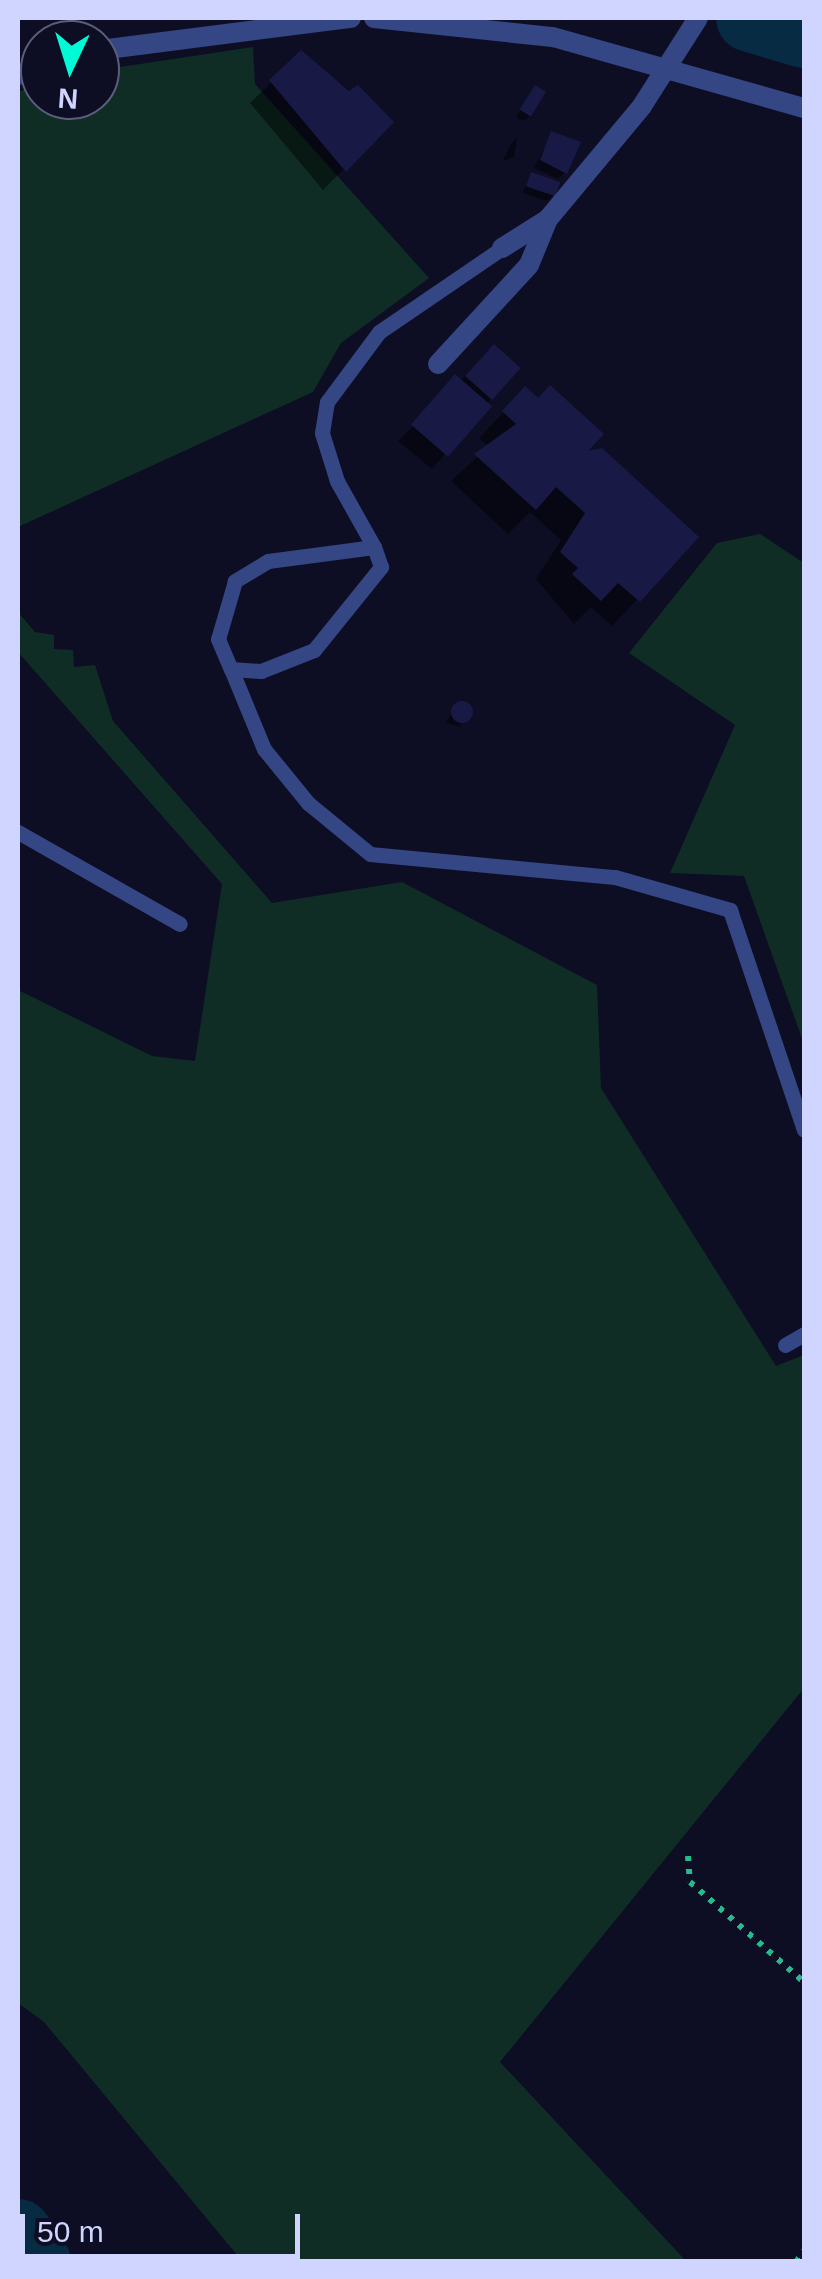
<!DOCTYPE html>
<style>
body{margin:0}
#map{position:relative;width:822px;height:2279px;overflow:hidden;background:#0d0e23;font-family:Arial,sans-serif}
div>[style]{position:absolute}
.green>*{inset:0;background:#0f2d25}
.shadow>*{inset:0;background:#0007}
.river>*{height:68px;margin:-34px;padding:0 34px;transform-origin:34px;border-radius:34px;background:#072b42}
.building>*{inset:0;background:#181a45;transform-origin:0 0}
.round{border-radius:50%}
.path>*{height:6px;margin-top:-3px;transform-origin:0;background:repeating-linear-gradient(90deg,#27ba8d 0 5px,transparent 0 13px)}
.service>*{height:15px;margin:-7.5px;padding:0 7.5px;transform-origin:7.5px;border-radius:7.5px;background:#354685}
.minor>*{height:20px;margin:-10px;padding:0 10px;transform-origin:10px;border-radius:10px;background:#354685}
span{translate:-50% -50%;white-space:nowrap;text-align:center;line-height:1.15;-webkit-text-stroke:9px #0d0e23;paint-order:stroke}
.frame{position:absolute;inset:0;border:20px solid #cfd5ff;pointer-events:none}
.north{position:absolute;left:20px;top:20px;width:100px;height:100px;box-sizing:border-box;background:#0d0e23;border:2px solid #5b5e7b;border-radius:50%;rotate:184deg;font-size:28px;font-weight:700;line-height:40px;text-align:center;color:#cfd5ff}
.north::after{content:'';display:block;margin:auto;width:35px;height:45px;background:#00fad5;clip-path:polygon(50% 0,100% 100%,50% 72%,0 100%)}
.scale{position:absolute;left:20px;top:2214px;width:280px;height:45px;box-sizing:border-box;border:5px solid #cfd5ff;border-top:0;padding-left:12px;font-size:30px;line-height:35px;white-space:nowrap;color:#cfd5ff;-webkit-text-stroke:8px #0d0e23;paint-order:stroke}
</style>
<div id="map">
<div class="green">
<div style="clip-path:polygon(253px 47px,255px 84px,429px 278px,341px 343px,313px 392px,18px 527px,18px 92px,40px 83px,40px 100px,100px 100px,100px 70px)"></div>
<div style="clip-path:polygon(760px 534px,804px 563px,804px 1044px,744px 876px,670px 873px,735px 725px,629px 653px,717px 543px)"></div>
<div style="clip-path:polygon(18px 612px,35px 632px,54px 635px,54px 649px,73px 650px,74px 667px,95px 665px,113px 721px,272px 903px,402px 882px,597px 985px,601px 1088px,776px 1366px,804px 1355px,804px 1688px,500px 2062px,686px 2261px,242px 2261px,44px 2022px,18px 2003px,18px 990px,152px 1056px,195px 1061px,222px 884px,18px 652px)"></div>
</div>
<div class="shadow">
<div style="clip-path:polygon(302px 53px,390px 122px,323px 190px,250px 103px)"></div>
<div style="clip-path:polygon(535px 88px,531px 115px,524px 121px,516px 117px)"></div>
<div style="clip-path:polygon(552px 134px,565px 172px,558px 179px,534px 168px)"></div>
<div style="clip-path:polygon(517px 138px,514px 157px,503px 161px,510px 145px)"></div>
<div style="clip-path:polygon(532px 175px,554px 194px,547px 201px,522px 193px)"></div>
<div style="clip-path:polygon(494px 348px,517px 368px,432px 469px,398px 441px)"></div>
<div style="clip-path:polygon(525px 390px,581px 455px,696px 537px,612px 626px,591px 607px,574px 624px,536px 579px,561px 540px,530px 512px,508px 534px,451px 481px,488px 447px,479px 438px)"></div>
<div style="clip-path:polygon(467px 705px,460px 727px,446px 723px,456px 706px)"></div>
</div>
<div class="river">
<div style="left:750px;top:18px;width:56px;rotate:16.5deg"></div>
<div style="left:18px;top:2233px;width:35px;rotate:57deg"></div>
</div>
<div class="building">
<div style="clip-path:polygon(301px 50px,349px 91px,358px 85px,394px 122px,346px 172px,269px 80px)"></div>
<div style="left:535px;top:85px;width:13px;height:29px;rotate:32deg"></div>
<div style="clip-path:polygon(551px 131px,581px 142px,567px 174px,540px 160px)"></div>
<div style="left:531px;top:172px;width:31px;height:15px;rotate:19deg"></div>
<div style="left:494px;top:344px;width:36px;height:43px;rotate:42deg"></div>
<div style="left:455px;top:374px;width:49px;height:67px;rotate:41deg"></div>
<div style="clip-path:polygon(550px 385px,604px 434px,588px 451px,602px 448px,699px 537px,640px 602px,618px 583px,601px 601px,572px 574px,578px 568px,560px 552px,585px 513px,556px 487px,536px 510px,474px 454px,516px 424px,502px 411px,525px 386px,538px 398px)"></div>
<div class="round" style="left:451px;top:701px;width:22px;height:22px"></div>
</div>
<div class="path">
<div style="left:688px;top:1856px;width:26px;rotate:86deg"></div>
<div style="left:690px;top:1882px;width:152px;rotate:41.3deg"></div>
<div style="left:796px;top:2262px;width:14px;rotate:-54deg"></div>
</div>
<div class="service">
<div style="left:374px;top:547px;width:107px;rotate:172.5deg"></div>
<div style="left:268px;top:561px;width:39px;rotate:149deg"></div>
<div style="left:235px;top:581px;width:60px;rotate:106.3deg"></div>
<div style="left:218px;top:639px;width:33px;rotate:67deg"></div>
<div style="left:231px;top:669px;width:30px;rotate:4deg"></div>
<div style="left:261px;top:671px;width:57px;rotate:-21.6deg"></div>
<div style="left:314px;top:650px;width:107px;rotate:-51.1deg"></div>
<div style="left:381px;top:567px;width:21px;rotate:-109deg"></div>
<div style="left:374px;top:547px;width:76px;rotate:-119.3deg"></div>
<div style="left:337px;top:481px;width:50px;rotate:-107.4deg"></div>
<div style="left:322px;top:433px;width:31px;rotate:-81deg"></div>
<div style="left:327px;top:402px;width:87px;rotate:-53.4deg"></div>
<div style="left:379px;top:332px;width:149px;rotate:-34.3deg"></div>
<div style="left:231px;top:669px;width:87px;rotate:67.6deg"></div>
<div style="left:264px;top:749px;width:70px;rotate:50.8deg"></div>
<div style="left:308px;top:803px;width:80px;rotate:39.4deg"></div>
<div style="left:370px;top:854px;width:246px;rotate:5.4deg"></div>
<div style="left:615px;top:877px;width:120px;rotate:16deg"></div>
<div style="left:730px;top:910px;width:232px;rotate:71.4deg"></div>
<div style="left:18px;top:832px;width:186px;rotate:29.6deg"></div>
<div style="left:785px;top:1345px;width:22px;rotate:-30deg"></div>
</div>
<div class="minor">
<div style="left:374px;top:18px;width:180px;rotate:6.1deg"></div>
<div style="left:553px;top:37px;width:261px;rotate:15.8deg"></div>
<div style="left:100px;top:50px;width:253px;rotate:-7.3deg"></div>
<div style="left:18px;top:75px;width:24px;rotate:-22deg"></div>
<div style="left:502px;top:248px;width:54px;rotate:-32.2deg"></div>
<div style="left:438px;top:364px;width:134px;rotate:-47.4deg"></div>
<div style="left:529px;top:265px;width:50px;rotate:-67.6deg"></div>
<div style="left:548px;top:219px;width:147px;rotate:-50.2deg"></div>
<div style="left:642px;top:106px;width:104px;rotate:-57.5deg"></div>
</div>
<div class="frame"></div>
<div class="north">N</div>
<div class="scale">50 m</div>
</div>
